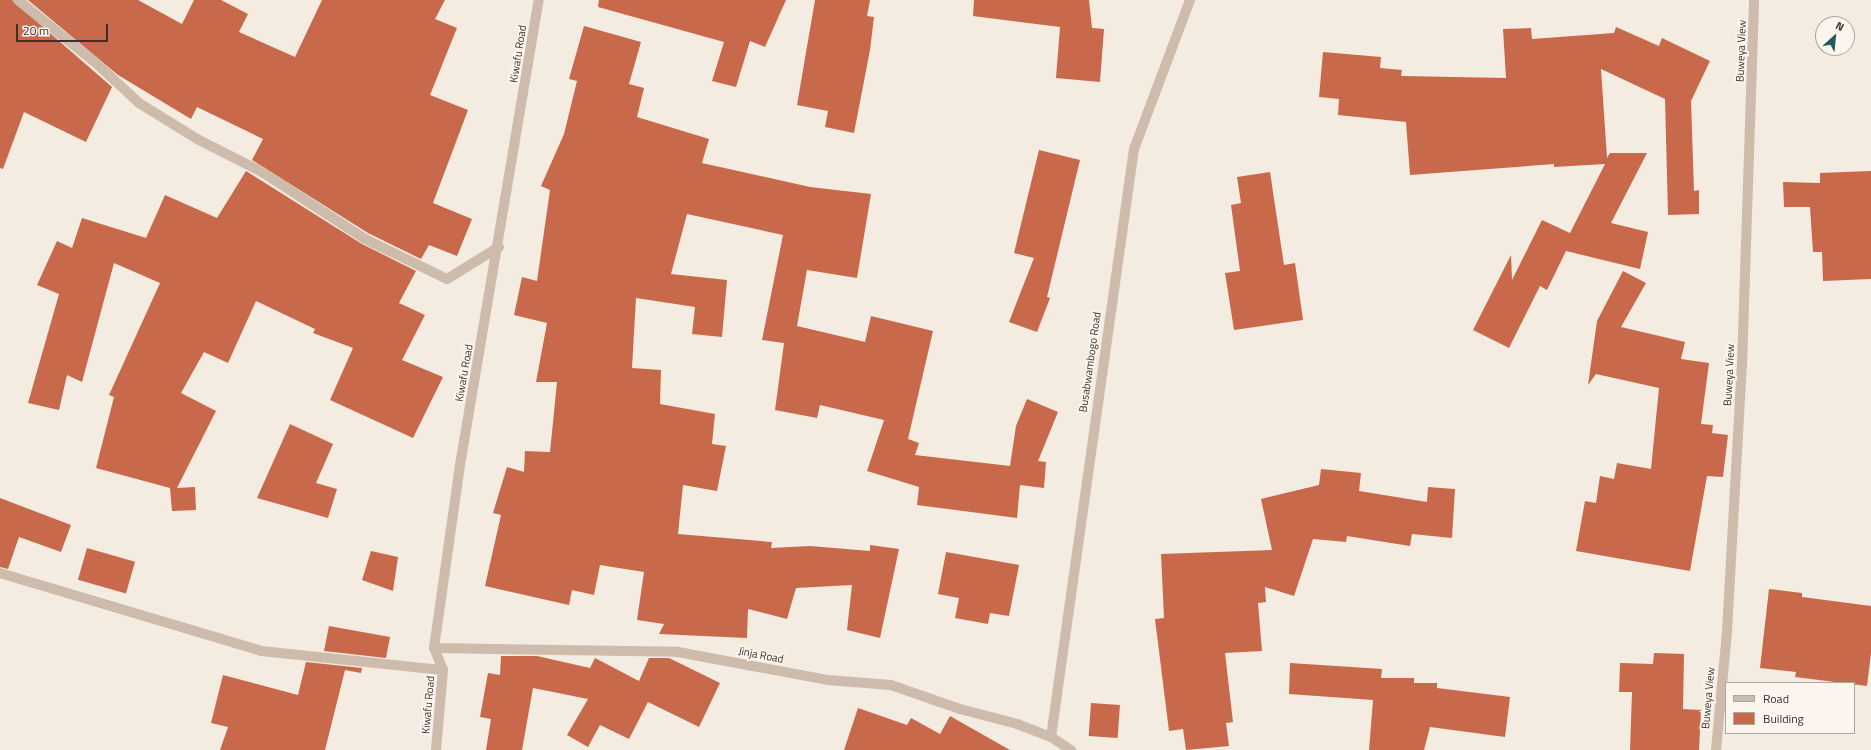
<!DOCTYPE html>
<style>
body{margin:0}
#map{position:relative;width:1871px;height:750px;overflow:hidden;background:#f4ebe1;font-family:"Titillium Web",sans-serif}
div>[style]{position:absolute}
.building>*{inset:0;background:#c8694b;transform-origin:0 0}
.minor>*{height:10px;margin:-5px;padding:0 5px;transform-origin:5px;border-radius:5px;background:#cdbbac}
span{translate:-50% -50%;white-space:nowrap;text-align:center;line-height:1.15;-webkit-text-stroke:4px #fbf5ee;paint-order:stroke}
.street-label{font-size:11px;color:#3b302b}
.legend{position:absolute;left:1725px;top:682px;width:130px;height:52px;box-sizing:border-box;background:#fbf5ee;border:1px solid #aea6a0;margin:0;padding:5px 7px;list-style:none;font-size:12px;color:#3b302b}
.legend li{display:flex;align-items:center;gap:8px;height:20px}
.legend b{width:20px;border:1px solid #aea6a0}
.north{position:absolute;left:1815px;top:16px;width:40px;height:40px;box-sizing:border-box;background:#fbf5ee;border:1px solid #aea6a0;border-radius:50%;rotate:27deg;font-size:11px;font-weight:700;line-height:16px;text-align:center;color:#3b302b}
.north::after{content:'';display:block;margin:auto;width:14px;height:18px;background:#1f5a5e;clip-path:polygon(50% 0,100% 100%,50% 72%,0 100%)}
.scale{position:absolute;left:16px;top:24px;width:92px;height:18px;box-sizing:border-box;border:2px solid #3b302b;border-top:0;padding-left:5px;font-size:12px;line-height:14px;white-space:nowrap;color:#3b302b;-webkit-text-stroke:3px #fbf5ee;paint-order:stroke}
</style>
<div id="map">
<div class="building">
<div style="clip-path:polygon(0 0,12px 0,112px 87px,86px 142px,24px 112px,3px 169px,0 168px)"></div>
<div style="clip-path:polygon(28px 0,138px 0,182px 24px,194px 0,221px 0,248px 14px,239px 32px,295px 57px,322px 0,445px 0,435px 19px,457px 28px,430px 95px,468px 110px,433px 203px,472px 219px,457px 256px,429px 245px,421px 259px,368px 233px,252px 160px,263px 139px,197px 107px,191px 119px,118px 75px)"></div>
<div style="clip-path:polygon(599px 0,786px 0,765px 47px,750px 41px,736px 87px,712px 81px,724px 42px,598px 7px)"></div>
<div style="clip-path:polygon(815px 0,870px 0,867px 16px,874px 17px,870px 50px,854px 133px,825px 127px,828px 111px,797px 105px)"></div>
<div style="clip-path:polygon(974px 0,1089px 0,1092px 28px,1104px 29px,1100px 82px,1056px 78px,1060px 27px,973px 16px)"></div>
<div style="clip-path:polygon(584px 26px,641px 42px,629px 84px,644px 88px,637px 117px,709px 139px,702px 163px,810px 187px,871px 194px,857px 278px,807px 270px,797px 326px,865px 342px,871px 316px,933px 331px,908px 439px,919px 443px,915px 455px,1010px 466px,1016px 426px,1027px 399px,1058px 412px,1038px 461px,1046px 462px,1044px 488px,1020px 485px,1017px 518px,917px 505px,919px 487px,867px 471px,884px 420px,820px 405px,817px 418px,775px 410px,784px 343px,762px 340px,783px 235px,687px 214px,671px 274px,727px 280px,722px 337px,692px 334px,695px 307px,636px 298px,632px 368px,661px 370px,660px 404px,715px 414px,712px 444px,726px 446px,717px 491px,683px 485px,678px 534px,772px 542px,771px 548px,810px 546px,870px 551px,870px 545px,899px 549px,880px 638px,847px 630px,852px 585px,796px 588px,787px 619px,748px 609px,747px 638px,659px 634px,664px 624px,637px 620px,644px 572px,600px 565px,594px 595px,572px 590px,569px 605px,485px 586px,501px 515px,493px 513px,507px 467px,524px 472px,525px 451px,550px 452px,557px 382px,536px 382px,547px 323px,514px 315px,522px 277px,537px 281px,550px 190px,541px 186px,564px 134px,577px 81px,569px 79px)"></div>
<div style="clip-path:polygon(1616px 27px,1659px 46px,1662px 38px,1710px 61px,1691px 101px,1694px 191px,1699px 190px,1699px 214px,1668px 215px,1665px 99px,1601px 69px,1607px 158px,1610px 153px,1647px 153px,1611px 223px,1648px 232px,1640px 269px,1566px 251px,1547px 290px,1540px 286px,1509px 348px,1473px 330px,1511px 255px,1512px 280px,1542px 220px,1570px 233px,1605px 164px,1554px 167px,1554px 164px,1410px 175px,1406px 122px,1338px 115px,1339px 99px,1319px 97px,1323px 52px,1381px 57px,1380px 68px,1402px 70px,1401px 76px,1506px 78px,1503px 29px,1531px 28px,1532px 39px,1614px 33px)"></div>
<div style="clip-path:polygon(1039px 150px,1080px 160px,1047px 297px,1050px 298px,1037px 332px,1009px 322px,1034px 258px,1014px 253px)"></div>
<div style="clip-path:polygon(246px 171px,362px 244px,416px 271px,399px 303px,425px 315px,402px 360px,443px 377px,413px 438px,330px 400px,353px 348px,313px 333px,315px 329px,256px 301px,228px 363px,204px 352px,181px 393px,216px 411px,177px 488px,195px 487px,196px 510px,172px 511px,170px 488px,96px 468px,114px 397px,109px 395px,160px 283px,114px 263px,82px 382px,67px 375px,59px 410px,28px 403px,59px 294px,37px 285px,57px 241px,72px 248px,82px 218px,146px 238px,165px 195px,217px 218px)"></div>
<div style="clip-path:polygon(1871px 171px,1871px 279px,1823px 281px,1822px 252px,1813px 252px,1810px 207px,1784px 207px,1783px 182px,1820px 183px,1820px 173px)"></div>
<div style="clip-path:polygon(1270px 172px,1284px 265px,1295px 263px,1303px 320px,1234px 330px,1225px 273px,1240px 271px,1231px 205px,1241px 203px,1237px 177px)"></div>
<div style="clip-path:polygon(1623px 271px,1646px 283px,1621px 327px,1685px 342px,1681px 359px,1709px 363px,1701px 424px,1713px 425px,1712px 433px,1728px 435px,1723px 477px,1707px 476px,1690px 571px,1576px 551px,1585px 501px,1596px 503px,1600px 476px,1614px 479px,1617px 463px,1651px 469px,1659px 388px,1596px 374px,1588px 385px,1597px 321px)"></div>
<div style="clip-path:polygon(290px 424px,333px 444px,316px 483px,337px 489px,328px 518px,257px 498px)"></div>
<div style="clip-path:polygon(1321px 469px,1361px 473px,1359px 491px,1427px 502px,1428px 487px,1455px 489px,1452px 538px,1412px 534px,1410px 546px,1347px 536px,1346px 542px,1313px 539px,1294px 596px,1265px 587px,1266px 602px,1258px 603px,1262px 651px,1225px 653px,1233px 722px,1226px 723px,1229px 746px,1186px 750px,1183px 729px,1169px 731px,1155px 619px,1164px 618px,1161px 554px,1272px 550px,1261px 499px,1319px 485px)"></div>
<div style="clip-path:polygon(0 498px,71px 525px,61px 552px,19px 537px,8px 569px,0 567px)"></div>
<div style="left:87px;top:548px;width:50px;height:33px;rotate:16deg"></div>
<div style="clip-path:polygon(371px 551px,398px 557px,393px 591px,362px 580px)"></div>
<div style="clip-path:polygon(946px 552px,1019px 565px,1009px 616px,990px 613px,988px 624px,955px 618px,959px 598px,938px 594px)"></div>
<div style="clip-path:polygon(1769px 589px,1802px 593px,1802px 597px,1871px 606px,1871px 653px,1867px 686px,1795px 677px,1796px 672px,1760px 668px)"></div>
<div style="clip-path:polygon(329px 626px,390px 637px,386px 658px,324px 651px)"></div>
<div style="clip-path:polygon(1654px 653px,1684px 654px,1683px 709px,1701px 710px,1699px 750px,1630px 750px,1632px 692px,1619px 692px,1620px 663px,1653px 664px)"></div>
<div style="clip-path:polygon(501px 656px,537px 656px,590px 668px,595px 658px,639px 681px,649px 658px,669px 658px,720px 683px,699px 727px,648px 702px,629px 739px,600px 725px,588px 747px,567px 735px,588px 699px,533px 688px,522px 750px,486px 750px,491px 719px,480px 717px,488px 673px,500px 675px)"></div>
<div style="clip-path:polygon(306px 662px,362px 668px,361px 673px,345px 670px,325px 750px,220px 750px,228px 727px,211px 723px,223px 675px,298px 695px)"></div>
<div style="clip-path:polygon(1290px 663px,1382px 669px,1381px 678px,1414px 678px,1414px 683px,1437px 683px,1437px 688px,1510px 697px,1505px 737px,1430px 727px,1424px 750px,1369px 750px,1373px 700px,1289px 694px)"></div>
<div style="left:1091px;top:703px;width:29px;height:33px;rotate:4deg"></div>
<div style="clip-path:polygon(858px 708px,907px 725px,911px 718px,940px 734px,950px 716px,1010px 750px,844px 750px)"></div>
</div>
<div class="minor">
<div style="left:18px;top:0;width:100px;rotate:38.9deg"></div>
<div style="left:96px;top:63px;width:59px;rotate:42.9deg"></div>
<div style="left:139px;top:103px;width:68px;rotate:31.8deg"></div>
<div style="left:197px;top:139px;width:73px;rotate:26.9deg"></div>
<div style="left:262px;top:172px;width:123px;rotate:33deg"></div>
<div style="left:365px;top:239px;width:91px;rotate:26deg"></div>
<div style="left:447px;top:279px;width:61px;rotate:-31.6deg"></div>
<div style="left:0;top:573px;width:272px;rotate:16.6deg"></div>
<div style="left:261px;top:651px;width:183px;rotate:6deg"></div>
<div style="left:434px;top:648px;width:244px;rotate:0.9deg"></div>
<div style="left:678px;top:652px;width:153px;rotate:10.6deg"></div>
<div style="left:828px;top:680px;width:63px;rotate:4.5deg"></div>
<div style="left:891px;top:685px;width:73px;rotate:19.2deg"></div>
<div style="left:960px;top:709px;width:59px;rotate:14.7deg"></div>
<div style="left:1017px;top:724px;width:36px;rotate:21deg"></div>
<div style="left:1051px;top:737px;width:24px;rotate:33deg"></div>
<div style="left:1051px;top:737px;width:594px;rotate:-81.97deg"></div>
<div style="left:1134px;top:149px;width:159px;rotate:-69.4deg"></div>
<div style="left:436px;top:750px;width:80px;rotate:-85deg"></div>
<div style="left:443px;top:670px;width:24px;rotate:-112deg"></div>
<div style="left:434px;top:648px;width:185px;rotate:-81.9deg"></div>
<div style="left:460px;top:465px;width:472px;rotate:-80.4deg"></div>
<div style="left:1716px;top:750px;width:120px;rotate:-84.7deg"></div>
<div style="left:1727px;top:631px;width:266px;rotate:-86.8deg"></div>
<div style="left:1742px;top:365px;width:365px;rotate:-88.1deg"></div>
</div>
<div class="street-label">
<span style="left:1741px;top:51px;rotate:-88deg">Buweya View</span>
<span style="left:518px;top:54px;rotate:-81deg">Kiwafu Road</span>
<span style="left:1090px;top:362px;rotate:-82deg">Busabwambogo Road</span>
<span style="left:464px;top:373px;rotate:-80deg">Kiwafu Road</span>
<span style="left:1729px;top:375px;rotate:-87deg">Buweya View</span>
<span style="left:761px;top:655px;rotate:11deg">Jinja Road</span>
<span style="left:1708px;top:698px;rotate:-85deg">Buweya View</span>
<span style="left:428px;top:705px;rotate:-85deg">Kiwafu Road</span>
</div>
<ul class="legend">
<li><b style="height:5px;background:#cdbbac"></b>Road</li>
<li><b style="height:11px;background:#c8694b"></b>Building</li>
</ul>
<div class="north">N</div>
<div class="scale">20 m</div>
</div>
